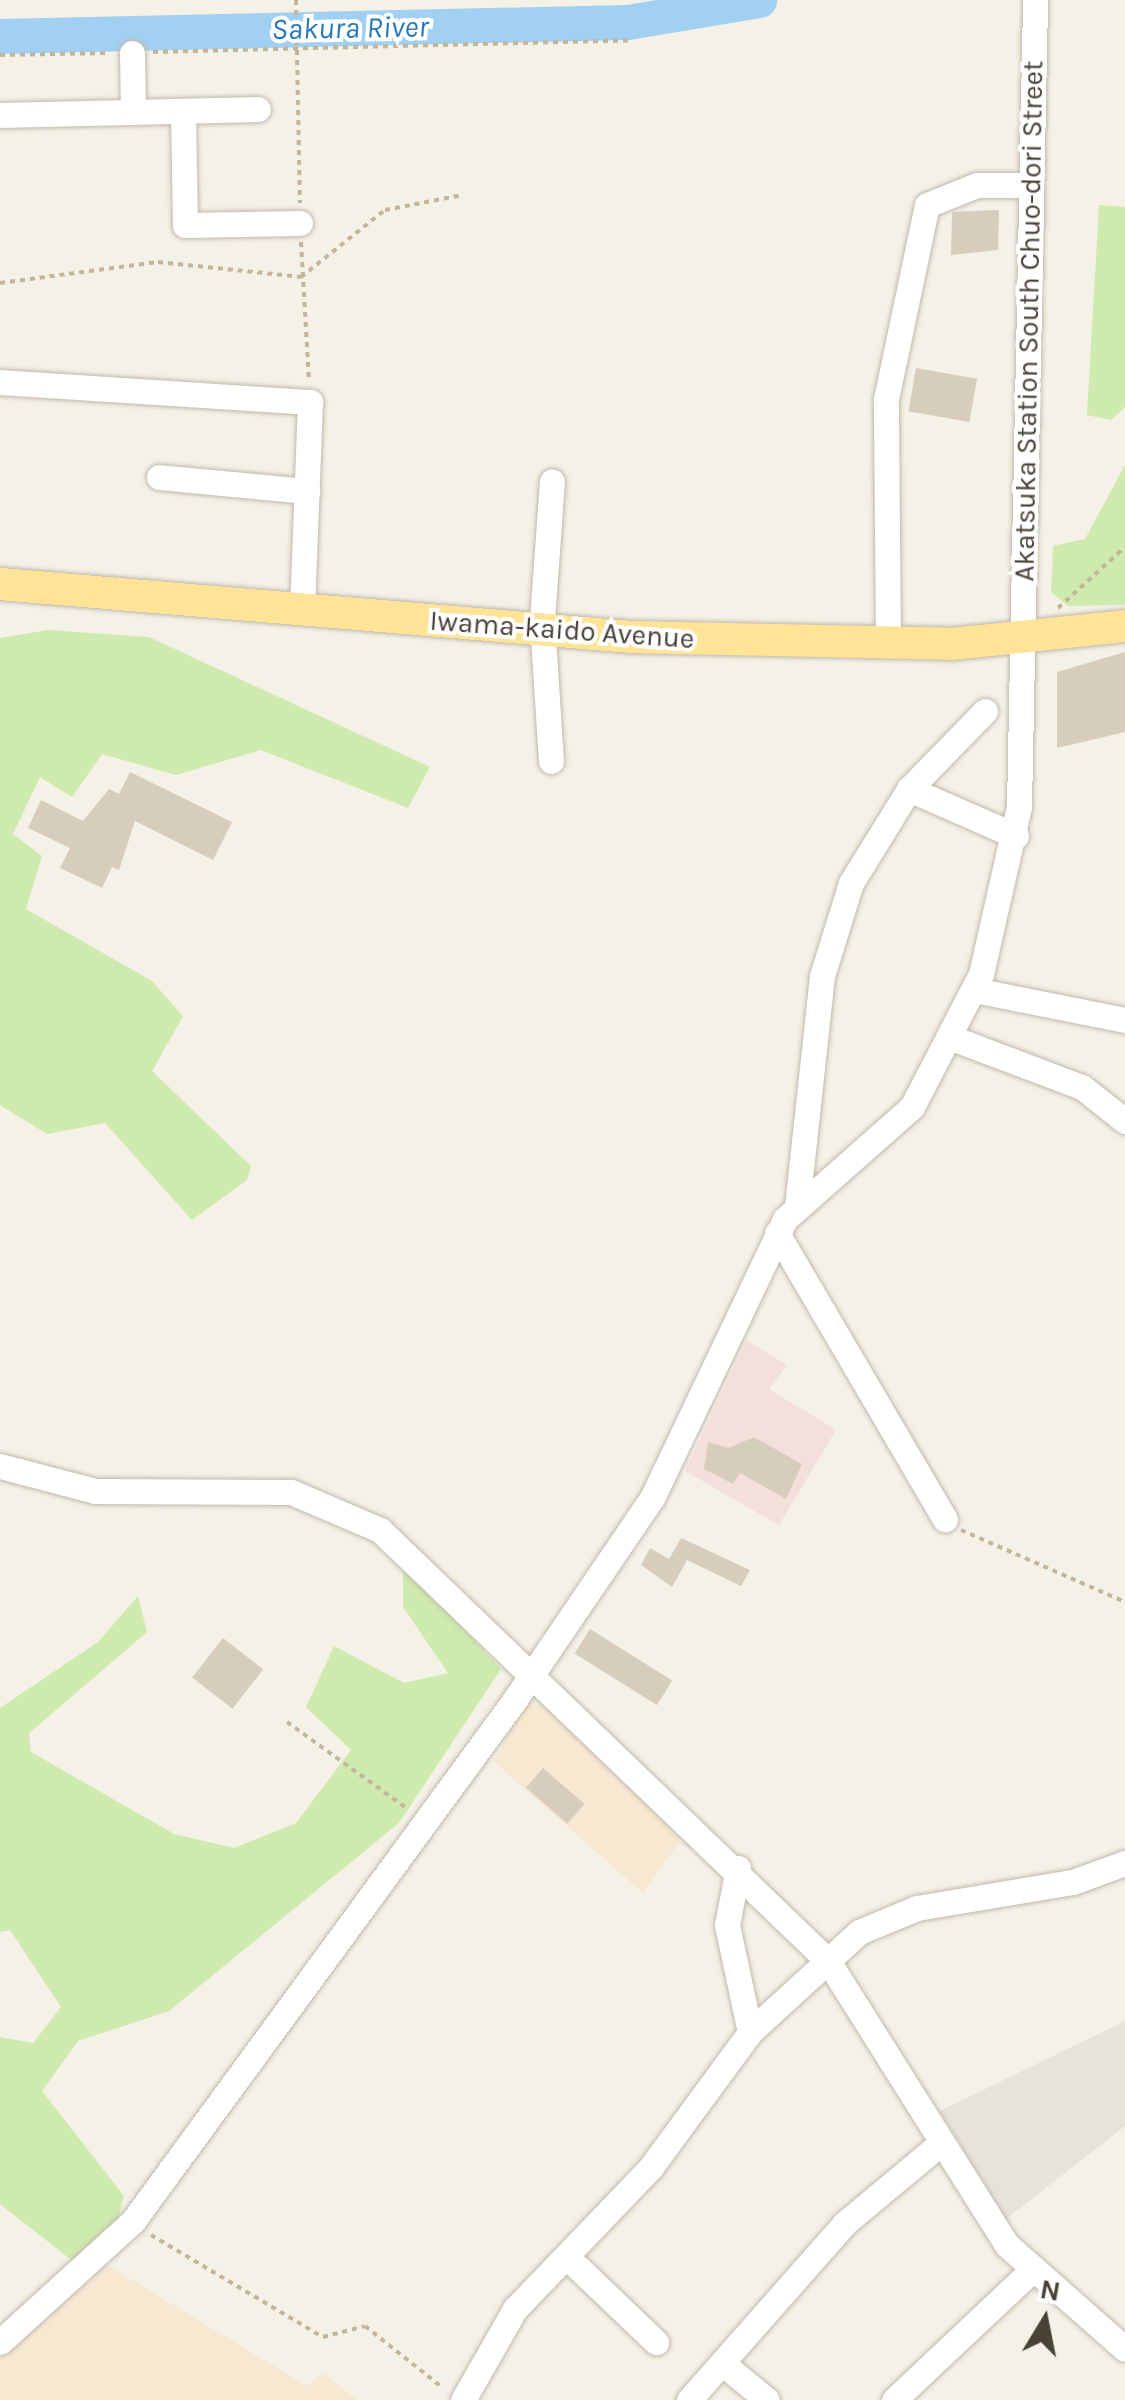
<!DOCTYPE html>
<style>
body{margin:0}
#map{position:relative;width:1125px;height:2400px;overflow:hidden;background:#f4f1e7;font-family:Karla,sans-serif}
div>[style]{position:absolute}
.commercial>*{inset:0;background:#f7e8d2}
.industrial>*{inset:0;background:#e7e2dc}
.medical>*{inset:0;background:#f5dfdb}
.green>*{inset:0;background:#ceeaaf}
.river>*{height:35px;margin:-17.5px;padding:0 17.5px;transform-origin:17.5px;border-radius:17.5px;background:#a2d0f3}
.building>*{inset:0;background:#d6cdbc;transform-origin:0 0}
.path>*{height:4px;margin-top:-2px;transform-origin:0;background:repeating-linear-gradient(90deg,#c2b59a 0 5px,transparent 0 10px)}
.roads{filter:drop-shadow(0 0 2px #c0b9aa) drop-shadow(0 0 2px #c0b9aa)}
.minor>*{height:25px;margin:-12.5px;padding:0 12.5px;transform-origin:12.5px;border-radius:12.5px;background:#fff}
.major>*{height:32px;margin:-16px;padding:0 16px;transform-origin:16px;border-radius:16px;background:#ffe396}
span{translate:-50% -50%;white-space:nowrap;text-align:center;line-height:1.15;-webkit-text-stroke:8px #fff;paint-order:stroke}
.street-label{font-size:28px;color:#484136}
.water-label{font-size:30px;color:#2b79b8;font-style:italic}
.north{position:absolute;left:995px;top:2270px;width:100px;height:100px;-webkit-text-stroke:8px #fff;paint-order:stroke;rotate:10deg;font-size:28px;font-weight:700;line-height:40px;text-align:center;color:#484136}
.north::after{content:'';display:block;margin:auto;width:35px;height:45px;background:#484136;clip-path:polygon(50% 0,100% 100%,50% 72%,0 100%)}
</style>
<div id="map">
<div class="commercial">
<div style="clip-path:polygon(524px 1704px,540px 1705px,615px 1770px,680px 1841px,643px 1893px,494px 1762px)"></div>
<div style="clip-path:polygon(109px 2266px,307px 2386px,323px 2373px,358px 2400px,0 2400px,0 2356px)"></div>
</div>
<div class="industrial">
<div style="clip-path:polygon(1125px 2021px,1125px 2126px,1006px 2219px,940px 2111px)"></div>
</div>
<div class="medical">
<div style="clip-path:polygon(747px 1340px,787px 1365px,769px 1389px,836px 1430px,779px 1525px,685px 1471px)"></div>
</div>
<div class="green">
<div style="clip-path:polygon(1099px 205px,1125px 207px,1125px 407px,1111px 420px,1087px 415px)"></div>
<div style="clip-path:polygon(1125px 465px,1125px 605px,1068px 606px,1051px 592px,1053px 546px,1085px 539px)"></div>
<div style="clip-path:polygon(48px 630px,149px 637px,430px 767px,408px 808px,261px 750px,176px 775px,102px 754px,72px 797px,40px 777px,13px 834px,42px 856px,26px 909px,152px 981px,183px 1016px,152px 1071px,251px 1166px,247px 1180px,192px 1220px,105px 1123px,47px 1134px,0 1105px,0 638px)"></div>
<div style="clip-path:polygon(403px 1565px,501px 1669px,399px 1823px,169px 2011px,78px 2041px,42px 2091px,124px 2196px,117px 2224px,74px 2262px,0 2204px,0 2037px,33px 2043px,61px 2007px,10px 1930px,0 1932px,0 1708px,98px 1642px,138px 1596px,147px 1632px,29px 1733px,31px 1752px,174px 1834px,234px 1848px,296px 1823px,351px 1750px,306px 1707px,334px 1646px,404px 1683px,448px 1673px,403px 1607px)"></div>
</div>
<div class="river">
<div style="left:0;top:36px;width:628px;rotate:-1.28deg"></div>
<div style="left:628px;top:22px;width:133px;rotate:-9.5deg"></div>
</div>
<div class="building">
<div style="clip-path:polygon(999px 210px,998px 250px,951px 255px,952px 212px)"></div>
<div style="left:916px;top:368px;width:62px;height:44px;rotate:10deg"></div>
<div style="clip-path:polygon(1125px 652px,1125px 732px,1057px 748px,1057px 672px)"></div>
<div style="clip-path:polygon(130px 772px,232px 822px,213px 860px,135px 821px,119px 870px,112px 867px,102px 888px,60px 868px,70px 848px,28px 828px,41px 800px,83px 821px,109px 789px,119px 794px)"></div>
<div style="clip-path:polygon(754px 1437px,802px 1464px,786px 1499px,740px 1473px,733px 1484px,704px 1469px,708px 1442px,728px 1448px)"></div>
<div style="clip-path:polygon(681px 1538px,750px 1570px,741px 1586px,687px 1560px,672px 1587px,641px 1565px,650px 1548px,669px 1559px)"></div>
<div style="left:590px;top:1629px;width:97px;height:29px;rotate:32deg"></div>
<div style="left:223px;top:1638px;width:51px;height:50px;rotate:38deg"></div>
<div style="left:543px;top:1768px;width:55px;height:26px;rotate:41deg"></div>
</div>
<div class="path">
<div style="left:296px;top:0;width:203px;rotate:88.9deg"></div>
<div style="left:153px;top:52px;width:475px;rotate:-1.4deg"></div>
<div style="left:0;top:55px;width:109px;rotate:-1.1deg"></div>
<div style="left:301px;top:242px;width:140px;rotate:86.7deg"></div>
<div style="left:0;top:283px;width:159px;rotate:-7.6deg"></div>
<div style="left:158px;top:262px;width:144px;rotate:6deg"></div>
<div style="left:301px;top:277px;width:107px;rotate:-38.6deg"></div>
<div style="left:385px;top:210px;width:79px;rotate:-10.9deg"></div>
<div style="left:1058px;top:608px;width:91px;rotate:-42.3deg"></div>
<div style="left:961px;top:1530px;width:179px;rotate:23.7deg"></div>
<div style="left:287px;top:1722px;width:150px;rotate:35.8deg"></div>
<div style="left:151px;top:2235px;width:200px;rotate:30.7deg"></div>
<div style="left:323px;top:2337px;width:43px;rotate:-14.7deg"></div>
<div style="left:365px;top:2326px;width:100px;rotate:38.5deg"></div>
</div>
<div class="roads">
<div class="minor">
<div style="left:132px;top:53px;width:59px;rotate:89deg"></div>
<div style="left:183px;top:111px;width:114px;rotate:89deg"></div>
<div style="left:185px;top:225px;width:115px;rotate:-1deg"></div>
<div style="left:0;top:115px;width:258px;rotate:-1.3deg"></div>
<div style="left:0;top:382px;width:311px;rotate:3.7deg"></div>
<div style="left:310px;top:402px;width:208px;rotate:92.2deg"></div>
<div style="left:159px;top:477px;width:149px;rotate:5.4deg"></div>
<div style="left:888px;top:644px;width:245px;rotate:-90.5deg"></div>
<div style="left:886px;top:399px;width:198px;rotate:-78.1deg"></div>
<div style="left:927px;top:205px;width:54px;rotate:-21.8deg"></div>
<div style="left:977px;top:185px;width:54px"></div>
<div style="left:551px;top:761px;width:141px;rotate:-93.7deg"></div>
<div style="left:542px;top:620px;width:139px;rotate:-85.9deg"></div>
<div style="left:909px;top:789px;width:117px;rotate:23.7deg"></div>
<div style="left:974px;top:990px;width:154px;rotate:11.2deg"></div>
<div style="left:952px;top:1038px;width:139px;rotate:20.7deg"></div>
<div style="left:1082px;top:1087px;width:55px;rotate:38.3deg"></div>
<div style="left:797px;top:1206px;width:231px;rotate:-83.8deg"></div>
<div style="left:822px;top:976px;width:97px;rotate:-72.7deg"></div>
<div style="left:851px;top:883px;width:110px;rotate:-58.3deg"></div>
<div style="left:909px;top:789px;width:109px;rotate:-45.7deg"></div>
<div style="left:777px;top:1233px;width:332px;rotate:59.6deg"></div>
<div style="left:0;top:1466px;width:98px;rotate:14.7deg"></div>
<div style="left:95px;top:1491px;width:196px;rotate:0.3deg"></div>
<div style="left:291px;top:1492px;width:97px;rotate:23.1deg"></div>
<div style="left:380px;top:1530px;width:622px;rotate:43.89deg"></div>
<div style="left:828px;top:1961px;width:336px;rotate:57.8deg"></div>
<div style="left:1007px;top:2245px;width:157px;rotate:41.4deg"></div>
<div style="left:738px;top:1868px;width:58px;rotate:100.9deg"></div>
<div style="left:727px;top:1925px;width:109px;rotate:77.9deg"></div>
<div style="left:568px;top:2258px;width:122px;rotate:43.7deg"></div>
<div style="left:0;top:2342px;width:180px;rotate:-42.3deg"></div>
<div style="left:133px;top:2221px;width:648px;rotate:-53.78deg"></div>
<div style="left:516px;top:1698px;width:242px;rotate:-55.8deg"></div>
<div style="left:652px;top:1498px;width:309px;rotate:-64.5deg"></div>
<div style="left:785px;top:1219px;width:169px;rotate:-41.4deg"></div>
<div style="left:912px;top:1107px;width:150px;rotate:-62.6deg"></div>
<div style="left:981px;top:974px;width:171px;rotate:-77.2deg"></div>
<div style="left:1019px;top:807px;width:807px;rotate:-88.86deg"></div>
<div style="left:722px;top:2363px;width:58px;rotate:39.4deg"></div>
<div style="left:463px;top:2400px;width:105px;rotate:-60.3deg"></div>
<div style="left:515px;top:2309px;width:197px;rotate:-46.2deg"></div>
<div style="left:651px;top:2167px;width:167px;rotate:-53.7deg"></div>
<div style="left:750px;top:2032px;width:148px;rotate:-42.5deg"></div>
<div style="left:859px;top:1932px;width:63px;rotate:-22.5deg"></div>
<div style="left:917px;top:1908px;width:158px;rotate:-9.5deg"></div>
<div style="left:1073px;top:1882px;width:55px;rotate:-20.1deg"></div>
<div style="left:689px;top:2400px;width:236px;rotate:-48.6deg"></div>
<div style="left:845px;top:2223px;width:125px;rotate:-39.8deg"></div>
<div style="left:894px;top:2400px;width:185px;rotate:-43.3deg"></div>
</div>
<div class="major">
<div style="left:0;top:584px;width:633px;rotate:4.8deg"></div>
<div style="left:631px;top:637px;width:321px;rotate:1.2deg"></div>
<div style="left:952px;top:644px;width:174px;rotate:-5.9deg"></div>
</div>
</div>
<div class="street-label">
<span style="left:1029px;top:321px;rotate:-89deg">Akatsuka Station South Chuo-dori Street</span>
<span style="left:562px;top:630px;rotate:4deg">Iwama-kaido Avenue</span>
</div>
<div class="water-label">
<span style="left:350px;top:28px;rotate:-1deg">Sakura River</span>
</div>
<div class="north">N</div>
</div>
